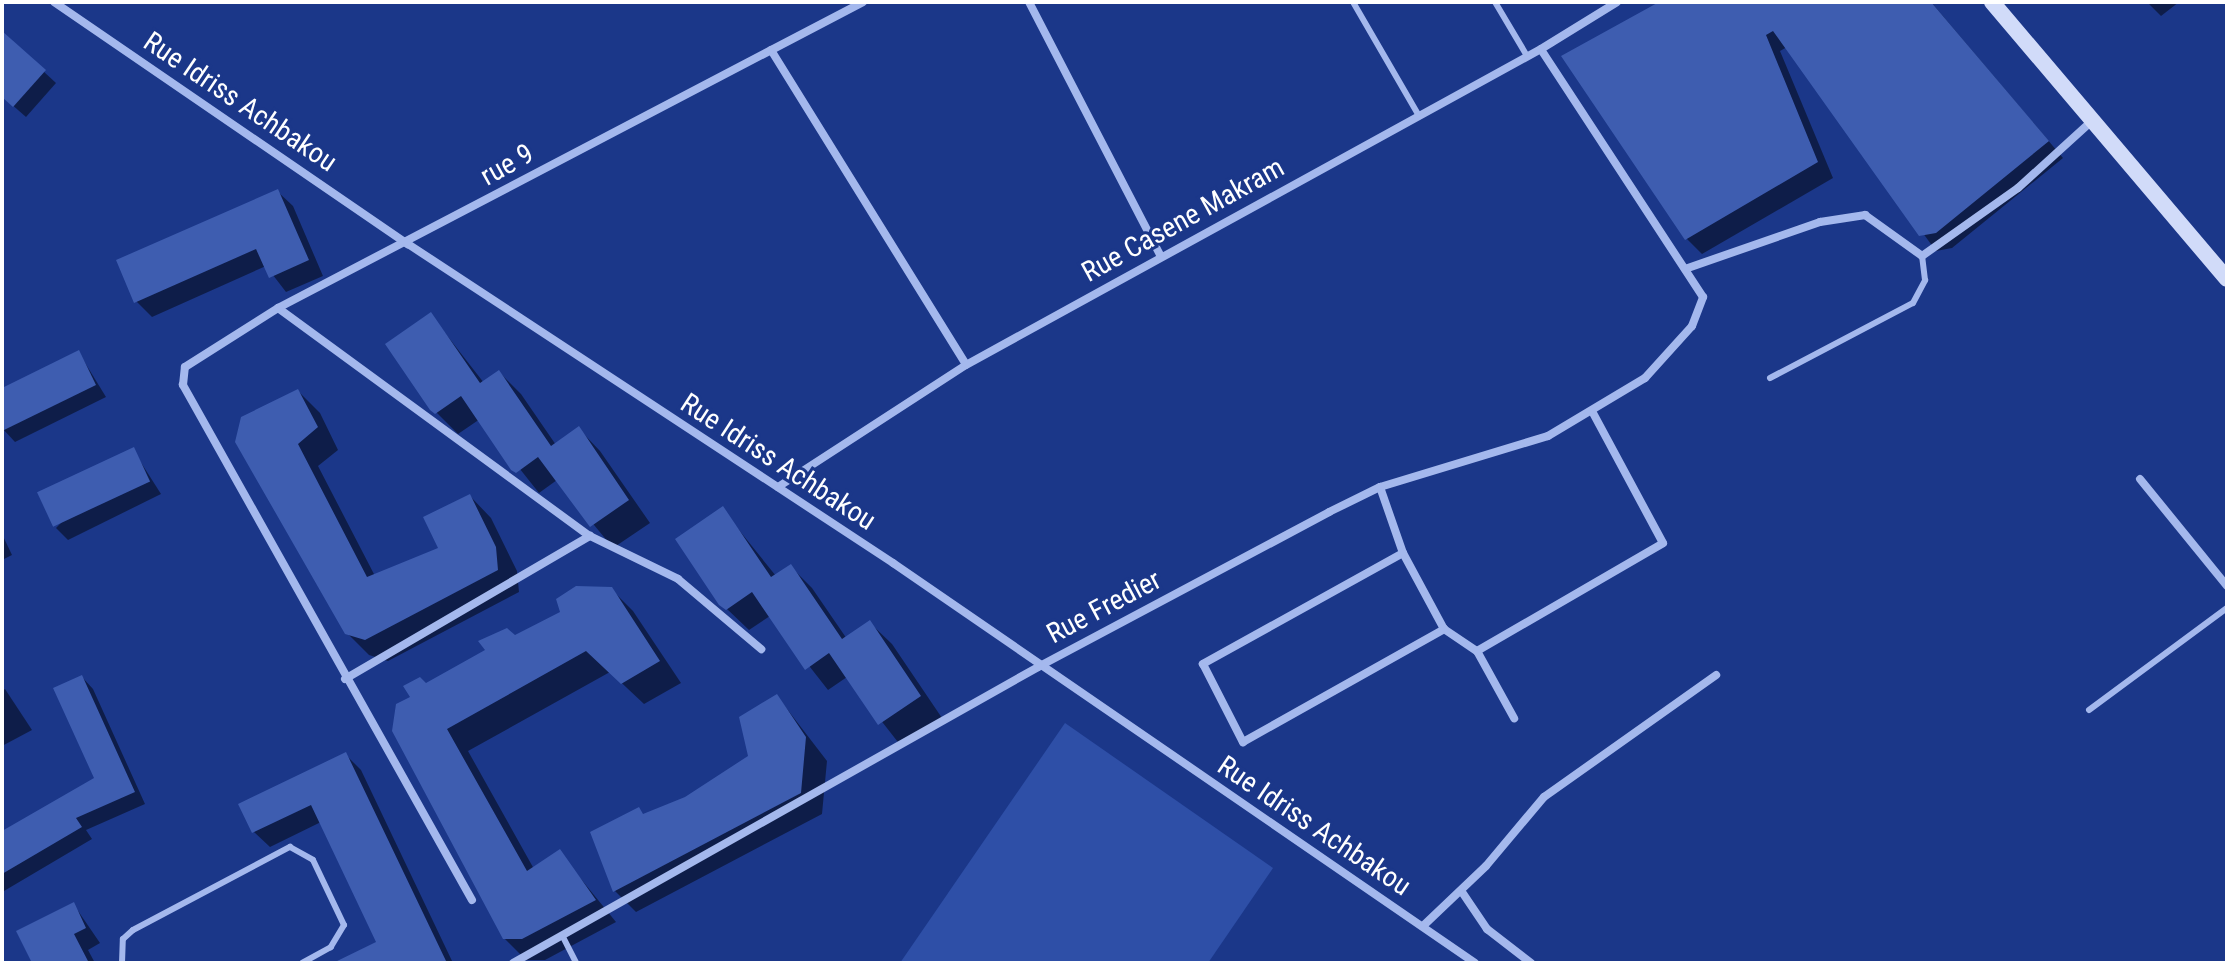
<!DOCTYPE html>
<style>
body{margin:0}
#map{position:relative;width:2229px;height:965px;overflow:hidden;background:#1b3789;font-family:"Roboto Condensed",sans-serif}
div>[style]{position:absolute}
.green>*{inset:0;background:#2e4fa7}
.shadow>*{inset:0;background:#0007}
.building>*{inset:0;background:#3e5db0;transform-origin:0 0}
.lane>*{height:6px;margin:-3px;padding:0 3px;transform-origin:3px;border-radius:3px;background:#a4b8ed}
.street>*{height:8px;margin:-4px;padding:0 4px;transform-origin:4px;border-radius:4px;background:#a4b8ed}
.secondary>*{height:16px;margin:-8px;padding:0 8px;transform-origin:8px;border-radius:8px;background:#d1dbf9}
span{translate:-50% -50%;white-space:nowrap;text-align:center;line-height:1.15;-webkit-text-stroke:6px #1b3789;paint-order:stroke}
.street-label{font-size:28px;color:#fff}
.frame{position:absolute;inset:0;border:4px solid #fff;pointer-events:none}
</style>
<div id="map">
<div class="green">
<div style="clip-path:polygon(1065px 723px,1273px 868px,1208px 963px,900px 963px)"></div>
</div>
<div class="shadow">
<div style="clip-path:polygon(1663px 2px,1931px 2px,2063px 158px,1952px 248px,1936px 251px,1787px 47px,1780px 51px,1833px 178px,1702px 254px,1687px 239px)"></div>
<div style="clip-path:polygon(2147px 2px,2179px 2px,2161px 16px)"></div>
<div style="clip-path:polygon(2px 33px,56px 83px,26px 117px,2px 96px)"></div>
<div style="clip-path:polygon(277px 191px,293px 206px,323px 276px,286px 292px,266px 266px,152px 317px,136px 301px)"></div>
<div style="clip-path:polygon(431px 315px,484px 383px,499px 372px,521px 394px,556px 445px,579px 429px,600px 451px,650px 523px,613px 548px,557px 480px,539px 493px,480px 419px,458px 434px,437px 413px)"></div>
<div style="clip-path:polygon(79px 353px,106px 397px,15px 442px,2px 428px,2px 390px)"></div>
<div style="clip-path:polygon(298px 391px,320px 413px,338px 450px,318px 466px,375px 576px,440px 549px,470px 496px,491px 518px,517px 571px,519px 592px,388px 661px,369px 655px,347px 633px,237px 442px)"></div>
<div style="clip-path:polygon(133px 450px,161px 494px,68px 540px,56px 528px)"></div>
<div style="clip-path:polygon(722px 509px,776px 576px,790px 566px,812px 588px,847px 639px,870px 623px,892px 644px,942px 718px,901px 746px,847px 677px,828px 690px,770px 616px,749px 630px,727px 609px)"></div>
<div style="clip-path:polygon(2px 534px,12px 555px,2px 560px)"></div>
<div style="clip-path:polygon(611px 589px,633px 611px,681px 683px,644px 704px,610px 672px,468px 751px,534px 869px,559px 852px,616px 922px,545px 960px,526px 960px,504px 938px,413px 697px,426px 685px)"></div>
<div style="clip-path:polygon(82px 677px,93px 689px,145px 804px,86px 830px,92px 839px,4px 891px,2px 834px,96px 779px)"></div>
<div style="clip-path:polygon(5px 689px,32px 730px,2px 746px,2px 691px)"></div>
<div style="clip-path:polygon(777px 696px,827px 761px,822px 814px,636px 912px,615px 891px,645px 816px,686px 799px,751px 757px)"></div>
<div style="clip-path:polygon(346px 755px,361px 770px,453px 963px,338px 963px,379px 943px,321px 822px,270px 847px,254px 832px)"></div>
<div style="clip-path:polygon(74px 905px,100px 943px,88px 950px,95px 963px,34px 963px)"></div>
</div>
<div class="building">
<div style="clip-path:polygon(1659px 2px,1931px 2px,2049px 141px,1936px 233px,1919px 236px,1773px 31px,1766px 35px,1818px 162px,1685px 240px,1561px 56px)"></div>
<div style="clip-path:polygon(2px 31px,46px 70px,13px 107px,2px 97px)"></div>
<div style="clip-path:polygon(278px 189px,309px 260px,269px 278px,256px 249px,134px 303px,116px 260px)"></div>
<div style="clip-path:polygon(431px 312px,480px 383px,499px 370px,551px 446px,579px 426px,629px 500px,590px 527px,538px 457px,516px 473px,511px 470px,461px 396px,435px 414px,430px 410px,385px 344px)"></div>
<div style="clip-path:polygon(79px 350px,96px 385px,2px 431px,2px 388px)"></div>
<div style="clip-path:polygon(298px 389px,318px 427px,298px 444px,367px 577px,438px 548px,423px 517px,470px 494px,496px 547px,498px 570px,365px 640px,345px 634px,235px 442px,241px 417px)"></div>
<div style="left:134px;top:447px;width:38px;height:107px;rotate:65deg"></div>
<div style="clip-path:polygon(723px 506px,771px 577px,791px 564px,842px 639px,870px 620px,921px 696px,878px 725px,829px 653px,805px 670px,752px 592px,726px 610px,719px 605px,675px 539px)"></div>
<div style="clip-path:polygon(576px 586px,612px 587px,660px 661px,621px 684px,586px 651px,447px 729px,527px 871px,560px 849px,596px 900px,522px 939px,503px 939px,392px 731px,396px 704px,410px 697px,403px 686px,420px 677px,426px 683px,485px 650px,478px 641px,507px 628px,515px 635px,560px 612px,556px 599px)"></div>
<div style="clip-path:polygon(82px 675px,135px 792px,76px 818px,82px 827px,2px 874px,2px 831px,94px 778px,53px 688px)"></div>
<div style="clip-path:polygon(777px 694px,806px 737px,801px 793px,613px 892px,590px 832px,639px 807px,643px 814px,685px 797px,748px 756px,739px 717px)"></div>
<div style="clip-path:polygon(346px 752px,447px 963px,333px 963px,376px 942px,311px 805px,252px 833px,238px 804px)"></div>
<div style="clip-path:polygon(74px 902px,86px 928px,74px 934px,89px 963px,32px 963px,16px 931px)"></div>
</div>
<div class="lane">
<div style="left:1353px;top:2px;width:132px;rotate:59.9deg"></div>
<div style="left:1495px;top:2px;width:63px;rotate:59.3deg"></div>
<div style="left:1770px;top:378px;width:161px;rotate:-27.7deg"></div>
<div style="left:1913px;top:303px;width:26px;rotate:-62deg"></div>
<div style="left:1925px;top:280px;width:24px;rotate:-97deg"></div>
<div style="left:2089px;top:710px;width:172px;rotate:-36.5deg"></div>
<div style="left:562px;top:935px;width:31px;rotate:63deg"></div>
<div style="left:122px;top:963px;width:24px;rotate:-88deg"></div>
<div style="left:123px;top:939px;width:13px;rotate:-42deg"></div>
<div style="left:133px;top:930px;width:178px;rotate:-27.9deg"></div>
<div style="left:290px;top:847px;width:26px;rotate:29deg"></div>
<div style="left:313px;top:860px;width:72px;rotate:64.5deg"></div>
<div style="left:344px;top:925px;width:26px;rotate:121deg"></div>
<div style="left:331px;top:947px;width:33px;rotate:151deg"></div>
</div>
<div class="street">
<div style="left:54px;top:2px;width:429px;rotate:34.4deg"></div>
<div style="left:408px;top:244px;width:581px;rotate:33.33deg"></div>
<div style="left:893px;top:563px;width:706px;rotate:34.5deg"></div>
<div style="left:1029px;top:2px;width:287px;rotate:62.6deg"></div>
<div style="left:771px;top:50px;width:370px;rotate:58.2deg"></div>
<div style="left:1685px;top:269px;width:143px;rotate:-19.2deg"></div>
<div style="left:1820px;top:222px;width:46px;rotate:-8.8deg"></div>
<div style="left:1865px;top:215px;width:70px;rotate:35.7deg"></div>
<div style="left:1922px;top:256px;width:118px;rotate:-35.3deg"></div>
<div style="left:2018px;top:188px;width:100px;rotate:-42.2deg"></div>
<div style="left:278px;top:308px;width:386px;rotate:36.2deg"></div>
<div style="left:590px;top:536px;width:98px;rotate:26deg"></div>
<div style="left:678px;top:579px;width:109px;rotate:40.1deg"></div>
<div style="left:2140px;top:479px;width:138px;rotate:50.9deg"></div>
<div style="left:778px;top:487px;width:224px;rotate:-33deg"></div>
<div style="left:966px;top:365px;width:656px;rotate:-28.79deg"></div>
<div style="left:1541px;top:49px;width:89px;rotate:-31.7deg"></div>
<div style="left:1380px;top:487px;width:70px;rotate:70.8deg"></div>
<div style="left:1403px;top:553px;width:86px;rotate:61.7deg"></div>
<div style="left:1444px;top:629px;width:40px;rotate:34deg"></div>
<div style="left:1477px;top:651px;width:77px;rotate:61.1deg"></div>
<div style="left:1403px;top:553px;width:229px;rotate:151deg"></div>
<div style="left:1203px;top:664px;width:88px;rotate:62.9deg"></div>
<div style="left:1243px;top:742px;width:231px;rotate:-29.3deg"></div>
<div style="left:1477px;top:651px;width:215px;rotate:-30.1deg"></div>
<div style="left:1663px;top:543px;width:148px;rotate:-118.3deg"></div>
<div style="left:345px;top:679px;width:284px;rotate:-30.3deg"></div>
<div style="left:1462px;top:892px;width:45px;rotate:56deg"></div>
<div style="left:1487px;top:929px;width:56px;rotate:37.7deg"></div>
<div style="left:472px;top:900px;width:591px;rotate:-119.3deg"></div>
<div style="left:183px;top:385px;width:18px;rotate:-84deg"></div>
<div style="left:185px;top:367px;width:110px;rotate:-32.4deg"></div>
<div style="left:278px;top:308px;width:660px;rotate:-27.61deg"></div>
<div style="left:1423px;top:926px;width:87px;rotate:-43.6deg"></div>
<div style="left:1486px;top:866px;width:90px;rotate:-50deg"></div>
<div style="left:1544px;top:797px;width:211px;rotate:-35.3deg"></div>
<div style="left:513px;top:963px;width:603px;rotate:-29.41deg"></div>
<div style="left:1038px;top:667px;width:330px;rotate:-28deg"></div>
<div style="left:1329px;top:512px;width:57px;rotate:-26.1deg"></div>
<div style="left:1380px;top:487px;width:176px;rotate:-16.9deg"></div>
<div style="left:1548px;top:436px;width:113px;rotate:-30.9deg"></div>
<div style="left:1645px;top:378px;width:70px;rotate:-47.9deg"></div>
<div style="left:1692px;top:326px;width:31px;rotate:-69deg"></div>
<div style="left:1703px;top:297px;width:296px;rotate:-123.2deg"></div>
</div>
<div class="secondary">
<div style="left:1992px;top:2px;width:363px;rotate:49.7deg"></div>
</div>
<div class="street-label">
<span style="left:240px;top:102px;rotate:34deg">Rue Idriss Achbakou</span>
<span style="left:507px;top:165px;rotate:-29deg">rue 9</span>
<span style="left:1183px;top:220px;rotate:-29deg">Rue Casene Makram</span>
<span style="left:778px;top:462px;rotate:33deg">Rue Idriss Achbakou</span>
<span style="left:1104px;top:607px;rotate:-28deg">Rue Fredier</span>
<span style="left:1314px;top:826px;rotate:34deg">Rue Idriss Achbakou</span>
</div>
<div class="frame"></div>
</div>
